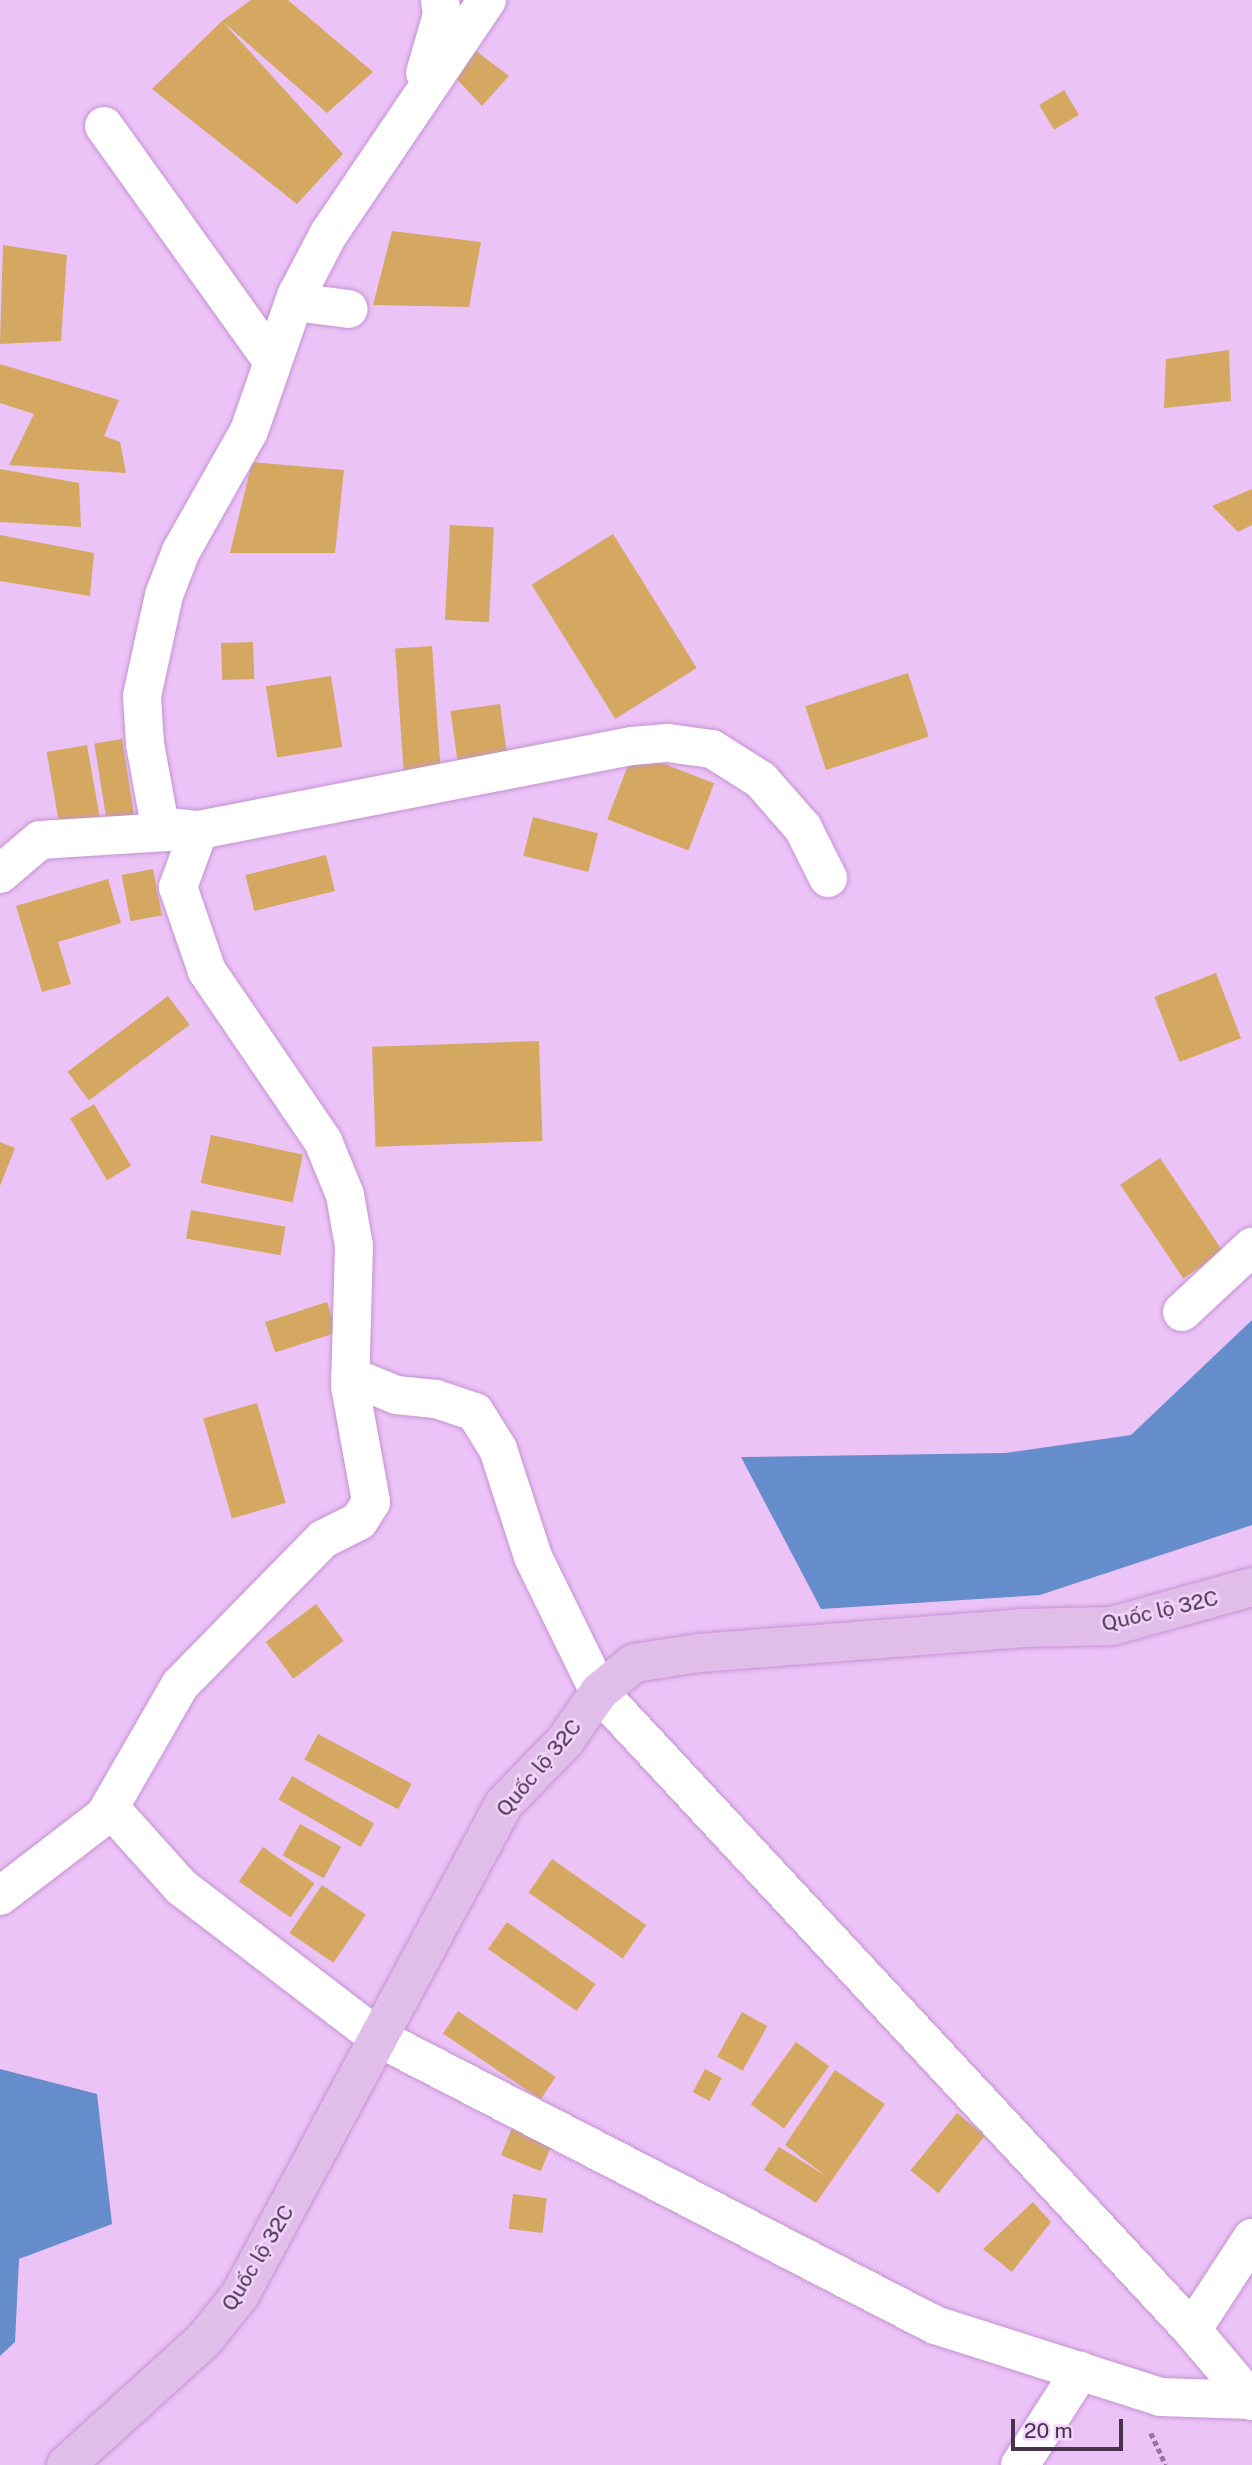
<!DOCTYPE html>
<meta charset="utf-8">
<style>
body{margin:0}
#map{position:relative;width:1252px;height:2465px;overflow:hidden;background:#ecc3f7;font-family:"Public Sans",sans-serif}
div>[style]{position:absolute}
.water>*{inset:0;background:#658dcb}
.building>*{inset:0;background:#d4a860;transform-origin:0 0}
.path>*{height:4.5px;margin-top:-2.25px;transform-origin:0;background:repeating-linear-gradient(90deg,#95779d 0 5px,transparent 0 8.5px)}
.roads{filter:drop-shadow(0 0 2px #c593d2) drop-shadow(0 0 2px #c593d2)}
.minor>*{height:38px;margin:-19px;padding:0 19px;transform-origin:19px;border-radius:19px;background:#fff}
.major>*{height:38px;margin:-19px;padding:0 19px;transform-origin:19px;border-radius:19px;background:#e1beea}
span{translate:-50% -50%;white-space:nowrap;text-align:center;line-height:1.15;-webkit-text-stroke:5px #f3d4fc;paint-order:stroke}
.street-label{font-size:21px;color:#47324d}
.scale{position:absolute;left:1011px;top:2419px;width:112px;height:32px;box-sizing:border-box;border:4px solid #47324d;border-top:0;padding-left:9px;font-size:21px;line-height:24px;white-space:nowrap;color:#47324d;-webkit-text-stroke:5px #f3d4fc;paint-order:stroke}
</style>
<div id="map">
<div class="water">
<div style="clip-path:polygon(1252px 1320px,1252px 1525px,1040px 1595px,821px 1609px,741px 1457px,1005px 1453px,1131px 1435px)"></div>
<div style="clip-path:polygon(0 2069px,97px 2094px,112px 2224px,19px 2259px,15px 2342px,0 2356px)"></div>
</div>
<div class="building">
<div style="clip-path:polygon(251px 0,288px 0,373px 72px,327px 113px,222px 21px,343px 154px,297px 204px,152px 89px,222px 21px)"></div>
<div style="clip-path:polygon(476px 51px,509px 76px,482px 106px,454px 76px)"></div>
<div style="left:1064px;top:90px;width:29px;height:29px;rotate:59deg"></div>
<div style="clip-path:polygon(392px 231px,481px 242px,469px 307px,373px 305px)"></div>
<div style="clip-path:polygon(3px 245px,67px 255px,61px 341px,0 344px)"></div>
<div style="clip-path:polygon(1229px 350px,1231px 401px,1164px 408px,1166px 359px)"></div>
<div style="clip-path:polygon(0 364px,119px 400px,104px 436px,120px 442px,126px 473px,9px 465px,34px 414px,0 403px)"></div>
<div style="clip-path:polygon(252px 462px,344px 470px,335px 553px,230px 553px)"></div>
<div style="clip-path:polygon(0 469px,79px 483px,81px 527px,0 522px)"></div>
<div style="clip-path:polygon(1252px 489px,1252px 525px,1238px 532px,1212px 506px)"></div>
<div style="left:450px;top:525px;width:44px;height:95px;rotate:3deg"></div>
<div style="left:613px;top:534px;width:158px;height:96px;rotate:58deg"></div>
<div style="clip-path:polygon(0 535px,94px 553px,90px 596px,0 581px)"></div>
<div style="left:253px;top:642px;width:37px;height:32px;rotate:88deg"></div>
<div style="left:432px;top:646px;width:139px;height:37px;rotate:86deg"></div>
<div style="left:908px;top:673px;width:67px;height:108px;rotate:72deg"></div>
<div style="left:331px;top:676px;width:72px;height:66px;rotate:81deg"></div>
<div style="left:500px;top:704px;width:61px;height:50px;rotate:82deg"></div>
<div style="left:122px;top:739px;width:85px;height:28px;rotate:81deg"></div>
<div style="left:87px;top:745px;width:83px;height:41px;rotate:80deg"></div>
<div style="left:633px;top:752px;width:87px;height:72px;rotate:21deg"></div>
<div style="left:533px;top:817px;width:67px;height:40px;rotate:14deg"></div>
<div style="left:326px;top:855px;width:37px;height:83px;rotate:76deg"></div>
<div style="left:153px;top:869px;width:47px;height:32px;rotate:79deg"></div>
<div style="clip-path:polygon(108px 879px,121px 923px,58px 942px,71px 984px,42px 992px,16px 906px)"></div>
<div style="left:1216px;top:973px;width:70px;height:66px;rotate:69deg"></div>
<div style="left:168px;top:996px;width:36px;height:126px;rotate:53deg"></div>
<div style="left:539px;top:1041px;width:100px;height:167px;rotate:88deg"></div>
<div style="left:94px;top:1104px;width:72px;height:28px;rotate:59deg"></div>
<div style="left:211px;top:1135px;width:94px;height:49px;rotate:12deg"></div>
<div style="clip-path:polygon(0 1142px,15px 1148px,0 1186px)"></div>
<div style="left:1160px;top:1158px;width:113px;height:48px;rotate:56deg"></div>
<div style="left:191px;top:1210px;width:96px;height:29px;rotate:10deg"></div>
<div style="left:327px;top:1302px;width:32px;height:65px;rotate:72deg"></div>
<div style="left:257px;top:1403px;width:104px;height:56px;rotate:74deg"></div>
<div style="left:316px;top:1604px;width:46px;height:63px;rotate:53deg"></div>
<div style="left:318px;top:1734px;width:106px;height:29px;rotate:28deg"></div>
<div style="left:292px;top:1776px;width:95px;height:27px;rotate:30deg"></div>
<div style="left:300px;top:1824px;width:47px;height:36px;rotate:29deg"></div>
<div style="left:263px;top:1847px;width:63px;height:42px;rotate:35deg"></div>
<div style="left:552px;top:1859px;width:115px;height:41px;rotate:35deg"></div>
<div style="left:322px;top:1885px;width:53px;height:58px;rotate:34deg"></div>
<div style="left:507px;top:1922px;width:108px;height:33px;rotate:35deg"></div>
<div style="left:458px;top:2011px;width:118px;height:27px;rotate:34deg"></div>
<div style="left:742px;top:2012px;width:29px;height:51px;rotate:29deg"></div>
<div style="left:796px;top:2042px;width:41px;height:77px;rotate:36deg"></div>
<div style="left:705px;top:2069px;width:19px;height:26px;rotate:28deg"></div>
<div style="clip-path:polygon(835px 2070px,885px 2104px,816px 2203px,764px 2170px,779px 2147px,826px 2176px,785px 2145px)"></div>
<div style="left:957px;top:2113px;width:36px;height:74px;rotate:39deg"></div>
<div style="left:516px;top:2118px;width:43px;height:40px;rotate:22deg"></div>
<div style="left:513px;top:2194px;width:34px;height:35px;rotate:7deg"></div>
<div style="clip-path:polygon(1033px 2202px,1051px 2222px,1012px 2272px,983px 2249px)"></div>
</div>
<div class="path">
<div style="left:1151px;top:2433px;width:35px;rotate:65deg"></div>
</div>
<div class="roads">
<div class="minor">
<div style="left:487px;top:0;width:282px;rotate:124.1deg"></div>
<div style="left:329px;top:233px;width:71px;rotate:117.6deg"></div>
<div style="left:296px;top:296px;width:143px;rotate:109.2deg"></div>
<div style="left:249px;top:431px;width:138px;rotate:119.5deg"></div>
<div style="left:181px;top:551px;width:47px;rotate:111.1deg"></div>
<div style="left:164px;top:595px;width:103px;rotate:102.3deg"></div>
<div style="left:142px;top:696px;width:48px;rotate:86.4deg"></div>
<div style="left:145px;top:744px;width:83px;rotate:79.6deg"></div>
<div style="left:160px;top:826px;width:39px;rotate:6deg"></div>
<div style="left:199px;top:830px;width:61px;rotate:110.2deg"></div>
<div style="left:178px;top:887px;width:89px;rotate:71deg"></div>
<div style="left:207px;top:971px;width:206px;rotate:55.7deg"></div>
<div style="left:323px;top:1141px;width:58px;rotate:67.8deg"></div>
<div style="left:345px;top:1195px;width:52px;rotate:80deg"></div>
<div style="left:354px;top:1246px;width:140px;rotate:91.6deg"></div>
<div style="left:350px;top:1386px;width:118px;rotate:79.7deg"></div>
<div style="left:371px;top:1502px;width:22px;rotate:122deg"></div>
<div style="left:359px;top:1521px;width:40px;rotate:153.4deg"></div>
<div style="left:323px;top:1539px;width:204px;rotate:134.4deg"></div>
<div style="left:180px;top:1685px;width:150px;rotate:120deg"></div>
<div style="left:105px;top:1815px;width:9px;rotate:-36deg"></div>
<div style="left:112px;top:1810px;width:103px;rotate:48.1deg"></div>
<div style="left:181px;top:1887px;width:247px;rotate:37.4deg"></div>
<div style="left:377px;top:2037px;width:628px;rotate:27.3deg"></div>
<div style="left:935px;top:2325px;width:236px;rotate:17.7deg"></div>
<div style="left:1160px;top:2397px;width:91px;rotate:1.9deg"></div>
<div style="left:425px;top:73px;width:60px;rotate:-73.7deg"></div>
<div style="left:442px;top:15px;width:15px;rotate:-98deg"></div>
<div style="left:104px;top:126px;width:289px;rotate:54.4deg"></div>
<div style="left:294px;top:302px;width:55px;rotate:7.3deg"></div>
<div style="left:0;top:874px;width:52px;rotate:-40.4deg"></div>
<div style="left:40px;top:840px;width:159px;rotate:-3.6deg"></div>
<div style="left:199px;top:830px;width:441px;rotate:-11deg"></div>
<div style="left:632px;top:746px;width:36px;rotate:-5deg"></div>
<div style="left:668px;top:743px;width:44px;rotate:7.8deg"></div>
<div style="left:712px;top:749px;width:58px;rotate:32.3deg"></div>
<div style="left:761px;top:780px;width:64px;rotate:48.8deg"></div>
<div style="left:803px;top:828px;width:56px;rotate:63.4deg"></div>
<div style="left:1182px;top:1312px;width:96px;rotate:-42.9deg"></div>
<div style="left:350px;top:1376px;width:50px;rotate:22.4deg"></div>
<div style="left:396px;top:1395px;width:40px;rotate:5.7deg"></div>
<div style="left:436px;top:1399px;width:41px;rotate:18.4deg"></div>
<div style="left:475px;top:1412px;width:44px;rotate:58.1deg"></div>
<div style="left:498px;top:1449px;width:114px;rotate:72deg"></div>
<div style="left:533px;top:1557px;width:150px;rotate:63.9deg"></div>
<div style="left:599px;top:1692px;width:871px;rotate:47.09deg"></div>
<div style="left:1192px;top:2330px;width:93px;rotate:49.8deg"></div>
<div style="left:0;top:1896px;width:141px;rotate:-37.5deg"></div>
<div style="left:1192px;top:2330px;width:110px;rotate:-56.9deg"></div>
<div style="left:1020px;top:2465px;width:112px;rotate:-57.4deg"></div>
</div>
<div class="major">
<div style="left:66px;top:2465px;width:186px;rotate:-42.2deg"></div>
<div style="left:204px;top:2340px;width:58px;rotate:-51.3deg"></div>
<div style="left:240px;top:2295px;width:557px;rotate:-61.73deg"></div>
<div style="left:504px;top:1804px;width:88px;rotate:-45.9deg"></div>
<div style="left:565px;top:1741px;width:60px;rotate:-55.2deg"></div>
<div style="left:599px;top:1692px;width:45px;rotate:-39.6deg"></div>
<div style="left:634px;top:1663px;width:66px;rotate:-8.7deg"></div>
<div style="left:699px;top:1653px;width:323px;rotate:-4.4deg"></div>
<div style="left:1021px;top:1628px;width:91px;rotate:-1.3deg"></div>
<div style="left:1112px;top:1626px;width:145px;rotate:-15.6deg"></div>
</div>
</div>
<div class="street-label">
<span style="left:1160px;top:1611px;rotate:-13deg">Quốc lộ 32C</span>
<span style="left:539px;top:1768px;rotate:-50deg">Quốc lộ 32C</span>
<span style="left:258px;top:2258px;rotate:-59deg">Quốc lộ 32C</span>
</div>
<div class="scale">20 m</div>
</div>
